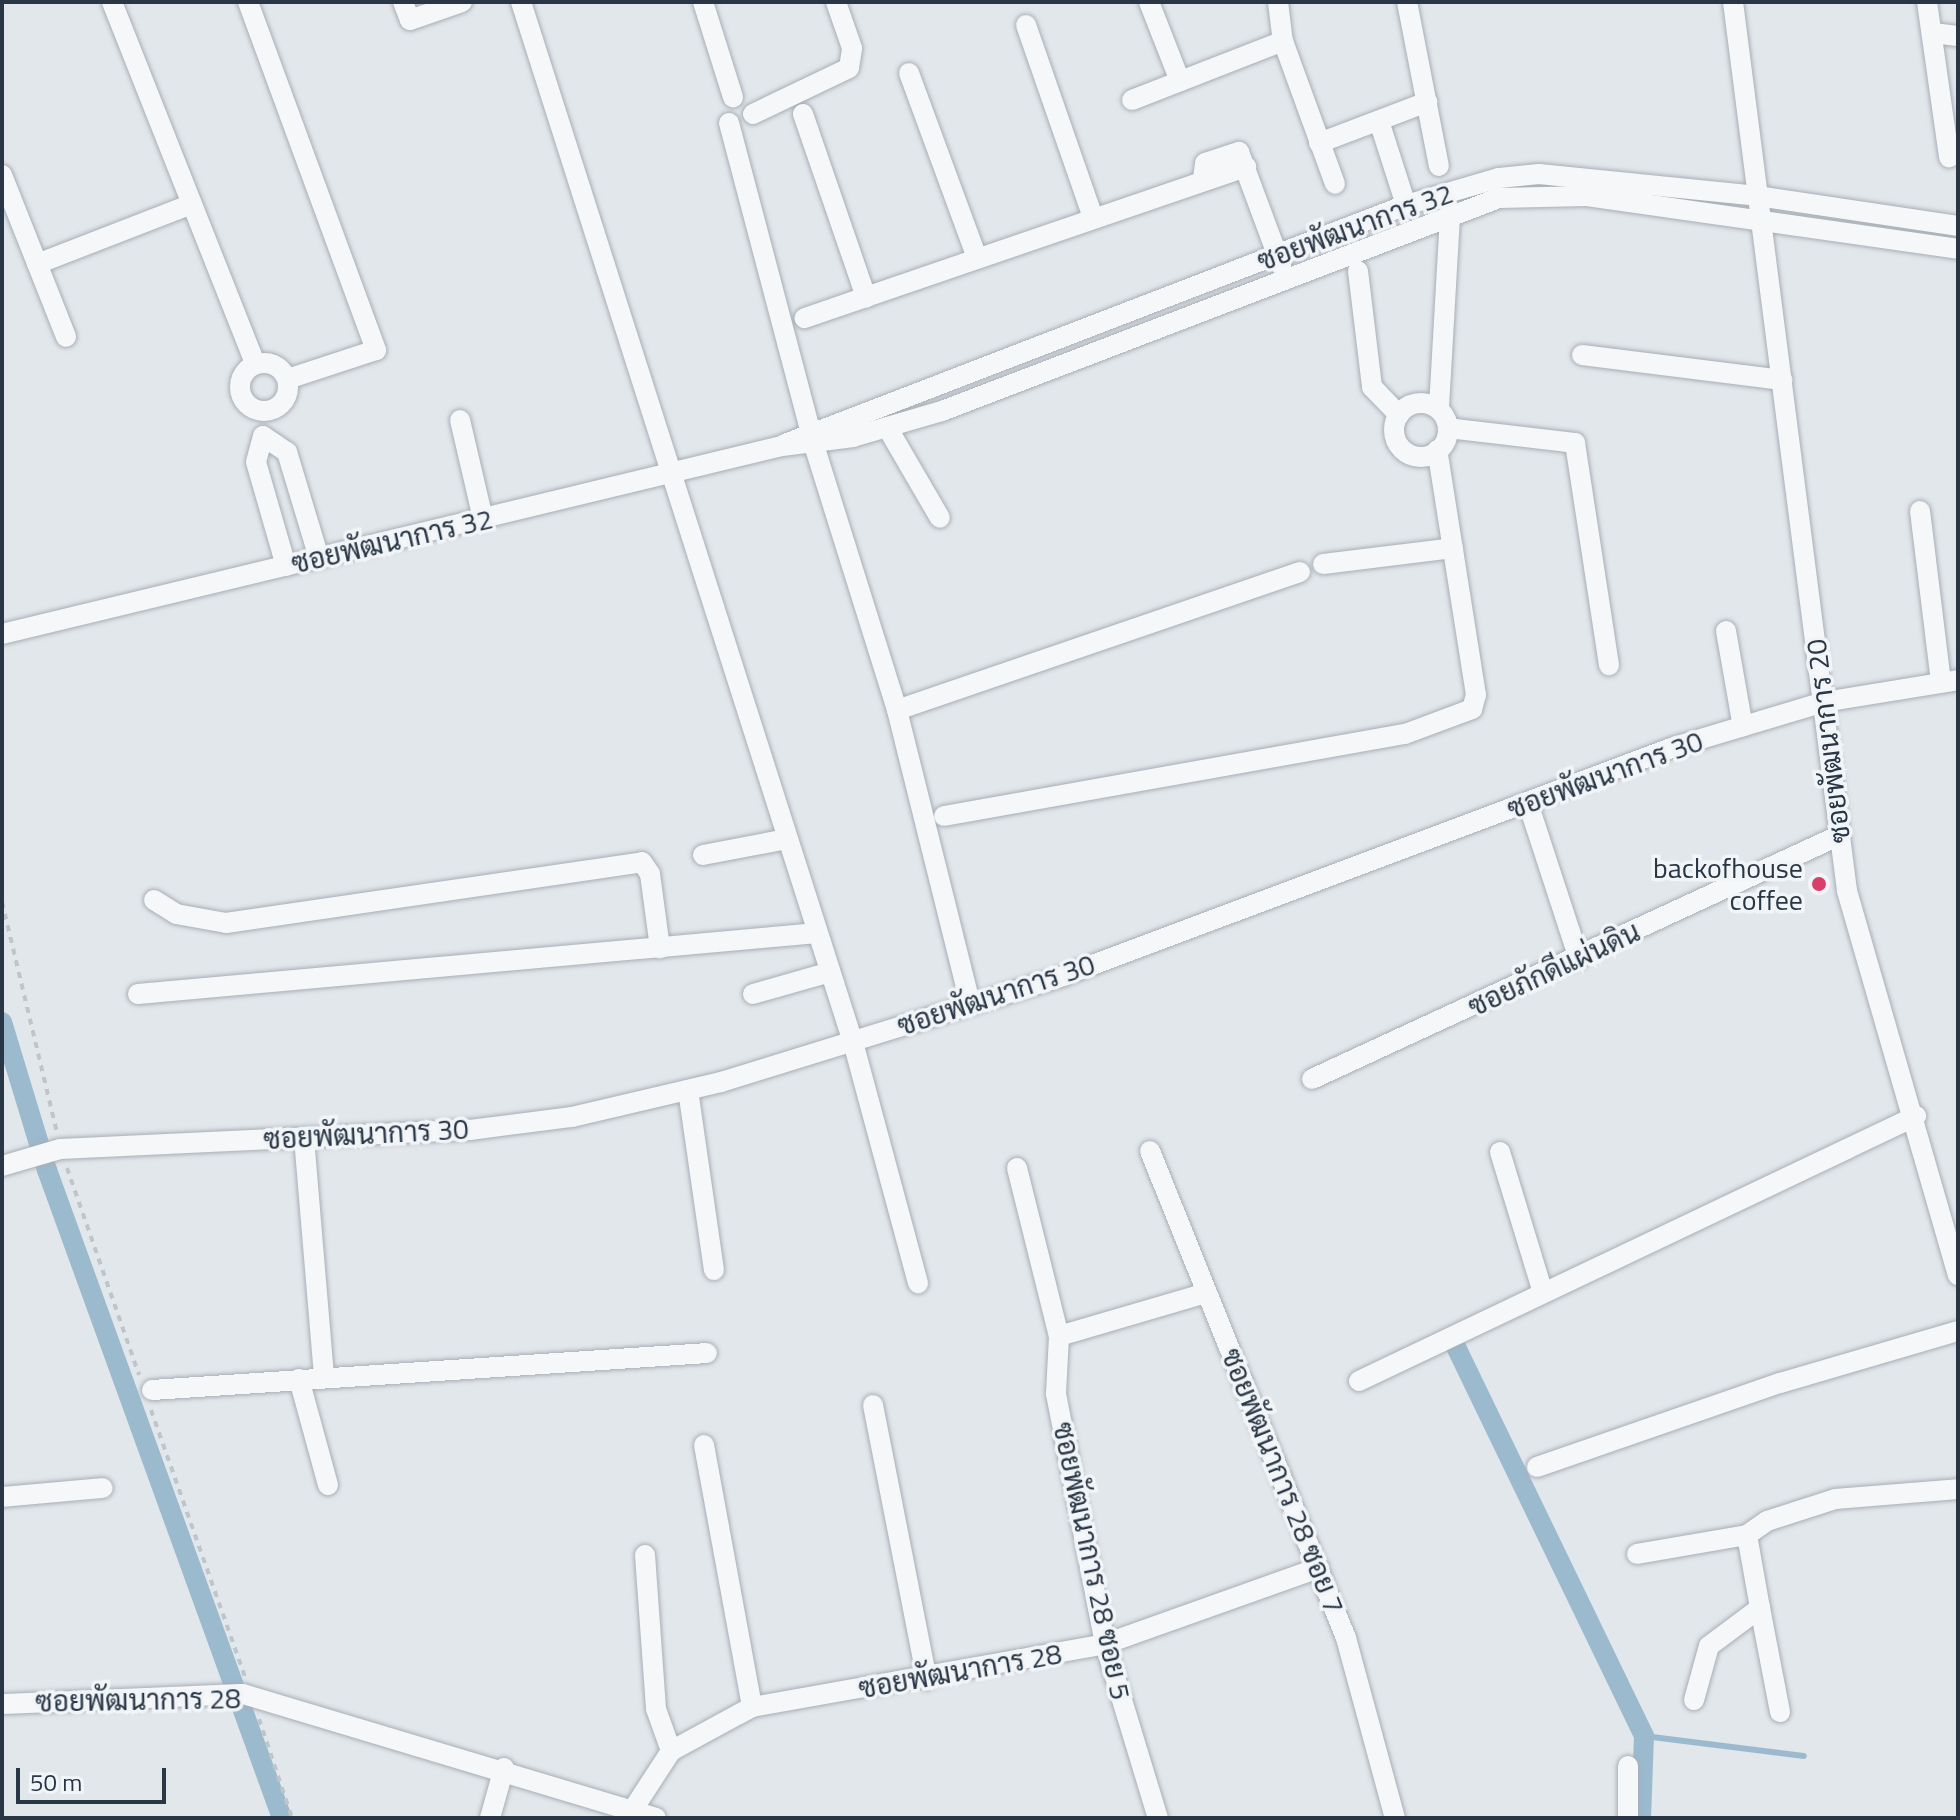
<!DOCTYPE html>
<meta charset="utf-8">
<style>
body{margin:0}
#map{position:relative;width:1960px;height:1820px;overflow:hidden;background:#e2e7eb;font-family:"Titillium Web",Sarabun,sans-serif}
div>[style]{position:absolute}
.stream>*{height:6px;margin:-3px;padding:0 3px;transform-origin:3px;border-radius:3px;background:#9bbace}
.canal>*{height:20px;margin:-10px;padding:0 10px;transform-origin:10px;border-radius:10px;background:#9bbace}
.path>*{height:4px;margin-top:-2px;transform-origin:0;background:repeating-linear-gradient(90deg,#c0c5ca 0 6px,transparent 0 12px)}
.roads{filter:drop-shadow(0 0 2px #a7aeb6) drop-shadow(0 0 2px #a7aeb6)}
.minor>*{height:20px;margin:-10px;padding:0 10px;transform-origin:10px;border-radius:10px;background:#f5f7f9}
.minor>.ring{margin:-10px;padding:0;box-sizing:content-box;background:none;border:20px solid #f5f7f9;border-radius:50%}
.dots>*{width:22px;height:22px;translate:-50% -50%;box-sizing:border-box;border:4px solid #f2f5f8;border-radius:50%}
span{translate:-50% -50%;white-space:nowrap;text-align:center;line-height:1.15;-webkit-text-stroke:7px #f2f5f8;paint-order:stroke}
.street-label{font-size:28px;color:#293645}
.poi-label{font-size:28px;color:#293645}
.right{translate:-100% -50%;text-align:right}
.frame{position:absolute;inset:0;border:4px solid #293645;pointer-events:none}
.scale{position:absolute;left:16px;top:1768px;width:150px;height:36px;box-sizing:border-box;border:4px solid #293645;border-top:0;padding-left:10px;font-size:24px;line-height:28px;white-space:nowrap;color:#293645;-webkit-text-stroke:6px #f2f5f8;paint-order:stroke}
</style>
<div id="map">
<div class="stream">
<div style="left:1644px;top:1736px;width:161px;rotate:7.1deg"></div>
</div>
<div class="canal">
<div style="left:2px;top:1022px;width:155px;rotate:73.1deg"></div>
<div style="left:47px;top:1170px;width:689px;rotate:70.07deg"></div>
<div style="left:1456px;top:1347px;width:432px;rotate:64.2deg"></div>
<div style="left:1644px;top:1736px;width:82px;rotate:92.1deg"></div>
</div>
<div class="path">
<div style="left:2px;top:902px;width:237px;rotate:76.6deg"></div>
<div style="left:67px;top:1168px;width:219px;rotate:70.8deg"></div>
<div style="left:151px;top:1410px;width:283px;rotate:70.6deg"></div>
<div style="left:259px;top:1719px;width:104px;rotate:71.6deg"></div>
</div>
<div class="roads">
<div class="minor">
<div style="left:112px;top:2px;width:389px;rotate:68.4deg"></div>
<div style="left:248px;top:2px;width:371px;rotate:69.8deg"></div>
<div style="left:376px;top:350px;width:93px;rotate:161.8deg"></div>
<div style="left:403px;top:2px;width:19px;rotate:69deg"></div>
<div style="left:410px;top:20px;width:55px;rotate:-19.1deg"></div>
<div style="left:521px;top:2px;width:1092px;rotate:72.3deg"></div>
<div style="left:853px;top:1042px;width:250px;rotate:74.9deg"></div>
<div style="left:703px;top:2px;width:100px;rotate:72.5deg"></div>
<div style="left:1149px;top:2px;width:85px;rotate:68.6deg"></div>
<div style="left:1278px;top:2px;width:39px;rotate:83deg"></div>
<div style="left:1283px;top:41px;width:152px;rotate:70deg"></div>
<div style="left:1407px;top:2px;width:167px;rotate:79deg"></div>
<div style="left:1733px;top:2px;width:896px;rotate:82.69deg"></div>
<div style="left:1847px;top:891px;width:400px;rotate:73.9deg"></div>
<div style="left:1927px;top:2px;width:157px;rotate:81.9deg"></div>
<div style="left:1026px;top:25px;width:203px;rotate:70.8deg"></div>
<div style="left:1933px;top:33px;width:25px;rotate:7deg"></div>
<div style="left:909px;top:73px;width:197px;rotate:69.8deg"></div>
<div style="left:1132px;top:100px;width:162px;rotate:-21.3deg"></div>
<div style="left:753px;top:114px;width:106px;rotate:-25.6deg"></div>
<div style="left:849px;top:68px;width:20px;rotate:-81deg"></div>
<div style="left:852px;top:48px;width:49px;rotate:-109.2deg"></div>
<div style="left:803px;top:114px;width:194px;rotate:71deg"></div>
<div style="left:866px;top:297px;width:65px;rotate:161deg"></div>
<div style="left:1379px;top:121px;width:88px;rotate:72.2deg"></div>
<div style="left:729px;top:123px;width:333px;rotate:75.2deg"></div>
<div style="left:814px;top:445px;width:278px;rotate:72.6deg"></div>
<div style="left:897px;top:710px;width:302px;rotate:76deg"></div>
<div style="left:1319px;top:143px;width:116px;rotate:-20.8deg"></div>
<div style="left:2px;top:175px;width:174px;rotate:68.4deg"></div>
<div style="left:1203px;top:178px;width:15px;rotate:-82deg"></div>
<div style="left:1205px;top:163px;width:36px;rotate:-18deg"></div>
<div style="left:1239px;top:152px;width:121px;rotate:69.6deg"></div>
<div style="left:37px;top:264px;width:166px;rotate:-21.2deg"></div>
<div style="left:1358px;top:271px;width:117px;rotate:83.1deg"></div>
<div style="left:1372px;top:387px;width:39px;rotate:46deg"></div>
<div style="left:866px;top:297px;width:402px;rotate:-18.9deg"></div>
<div style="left:1582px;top:355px;width:202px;rotate:7.1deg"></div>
<div class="ring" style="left:240px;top:363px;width:28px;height:28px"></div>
<div class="ring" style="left:1394px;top:403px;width:34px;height:34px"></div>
<div style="left:1439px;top:407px;width:193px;rotate:-86.7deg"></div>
<div style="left:460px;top:420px;width:102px;rotate:76.9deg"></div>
<div style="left:887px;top:427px;width:105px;rotate:59.8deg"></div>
<div style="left:1448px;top:428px;width:128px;rotate:6.7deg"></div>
<div style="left:1575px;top:443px;width:225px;rotate:81.3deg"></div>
<div style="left:785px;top:444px;width:665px;rotate:-21.05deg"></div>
<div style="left:1406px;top:205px;width:97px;rotate:-16.2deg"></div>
<div style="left:1499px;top:178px;width:40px;rotate:-5.7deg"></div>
<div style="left:1539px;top:174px;width:220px;rotate:5.7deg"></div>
<div style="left:1758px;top:196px;width:202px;rotate:8.5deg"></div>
<div style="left:1920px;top:511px;width:173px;rotate:83deg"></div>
<div style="left:1323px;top:564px;width:131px;rotate:-7deg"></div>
<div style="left:286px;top:566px;width:108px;rotate:-106.1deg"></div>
<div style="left:256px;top:462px;width:27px;rotate:-75deg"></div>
<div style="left:263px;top:436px;width:29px;rotate:34deg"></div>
<div style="left:287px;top:452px;width:111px;rotate:73.2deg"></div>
<div style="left:1726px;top:631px;width:97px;rotate:80deg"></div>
<div style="left:2px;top:634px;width:802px;rotate:-13.55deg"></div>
<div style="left:782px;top:446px;width:72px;rotate:-7.2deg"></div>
<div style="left:853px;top:437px;width:93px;rotate:-16.3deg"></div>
<div style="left:942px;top:411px;width:596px;rotate:-20.93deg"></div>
<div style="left:1499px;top:198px;width:88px;rotate:-1.3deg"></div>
<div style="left:1587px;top:196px;width:375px;rotate:8.1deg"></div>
<div style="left:897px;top:710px;width:426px;rotate:-18.9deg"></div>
<div style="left:1528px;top:803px;width:164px;rotate:71.9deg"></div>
<div style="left:944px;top:816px;width:468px;rotate:-10.1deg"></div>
<div style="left:1405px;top:734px;width:72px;rotate:-20.5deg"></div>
<div style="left:1472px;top:709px;width:15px;rotate:-74deg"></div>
<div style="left:1476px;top:695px;width:248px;rotate:-99deg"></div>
<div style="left:703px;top:855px;width:86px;rotate:-10.8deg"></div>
<div style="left:154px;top:900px;width:26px;rotate:32deg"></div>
<div style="left:176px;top:914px;width:51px;rotate:10.2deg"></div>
<div style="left:226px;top:923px;width:420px;rotate:-8.3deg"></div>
<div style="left:642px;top:862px;width:14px;rotate:56deg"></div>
<div style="left:650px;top:874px;width:75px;rotate:82.3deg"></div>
<div style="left:138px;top:994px;width:682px;rotate:-5.13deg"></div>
<div style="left:753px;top:994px;width:80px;rotate:-15.9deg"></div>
<div style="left:1312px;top:1079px;width:579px;rotate:-24.8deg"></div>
<div style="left:688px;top:1090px;width:182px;rotate:81.8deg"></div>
<div style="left:304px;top:1138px;width:240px;rotate:85.2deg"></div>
<div style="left:1150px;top:1151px;width:525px;rotate:68.08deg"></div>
<div style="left:1346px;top:1638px;width:187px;rotate:74.8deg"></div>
<div style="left:1500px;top:1152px;width:147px;rotate:73deg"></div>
<div style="left:2px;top:1166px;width:60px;rotate:-16.3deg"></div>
<div style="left:60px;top:1149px;width:410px;rotate:-2.7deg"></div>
<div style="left:470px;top:1130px;width:103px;rotate:-7.3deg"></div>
<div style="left:572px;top:1117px;width:153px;rotate:-13.2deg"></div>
<div style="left:721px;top:1082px;width:358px;rotate:-17.2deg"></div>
<div style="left:1063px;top:976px;width:653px;rotate:-20.55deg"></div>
<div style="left:1674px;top:747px;width:157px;rotate:-16.7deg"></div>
<div style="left:1824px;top:702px;width:136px;rotate:-9.3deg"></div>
<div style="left:1017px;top:1168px;width:173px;rotate:76deg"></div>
<div style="left:1059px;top:1336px;width:58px;rotate:93deg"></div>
<div style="left:1056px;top:1394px;width:255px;rotate:78.9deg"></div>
<div style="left:1105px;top:1644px;width:182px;rotate:73.1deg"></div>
<div style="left:1059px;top:1336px;width:153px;rotate:-16.3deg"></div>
<div style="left:299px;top:1379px;width:110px;rotate:74.7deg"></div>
<div style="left:1359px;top:1381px;width:617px;rotate:-25.44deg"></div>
<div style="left:152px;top:1390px;width:556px;rotate:-3.81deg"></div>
<div style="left:873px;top:1405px;width:280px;rotate:78.9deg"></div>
<div style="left:704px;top:1445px;width:266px;rotate:79.6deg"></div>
<div style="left:1537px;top:1467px;width:257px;rotate:-19.1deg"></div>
<div style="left:1780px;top:1383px;width:185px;rotate:-16.3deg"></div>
<div style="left:2px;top:1497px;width:101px;rotate:-5.1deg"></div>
<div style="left:1637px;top:1554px;width:112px;rotate:-9.8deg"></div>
<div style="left:645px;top:1555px;width:154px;rotate:85.9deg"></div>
<div style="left:656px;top:1709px;width:45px;rotate:70.3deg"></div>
<div style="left:1760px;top:1608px;width:106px;rotate:79.1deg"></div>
<div style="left:1694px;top:1700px;width:56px;rotate:-74.5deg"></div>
<div style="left:1709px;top:1646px;width:64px;rotate:-36.7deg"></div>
<div style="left:1760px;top:1608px;width:74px;rotate:-100.1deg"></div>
<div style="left:1747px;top:1535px;width:24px;rotate:-35deg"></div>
<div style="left:1767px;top:1521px;width:71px;rotate:-17.9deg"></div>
<div style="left:1835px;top:1499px;width:123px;rotate:-4.6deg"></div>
<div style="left:2px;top:1704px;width:241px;rotate:-2.4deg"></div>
<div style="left:243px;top:1694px;width:431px;rotate:16.7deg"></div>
<div style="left:1628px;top:1766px;width:52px;rotate:90deg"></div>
<div style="left:632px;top:1811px;width:72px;rotate:-57deg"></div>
<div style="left:671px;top:1751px;width:92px;rotate:-28.5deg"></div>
<div style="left:752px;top:1707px;width:359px;rotate:-10.1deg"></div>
<div style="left:1105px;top:1644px;width:227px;rotate:-19.6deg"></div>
<div style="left:490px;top:1818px;width:52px;rotate:-74.4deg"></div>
</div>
</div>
<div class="dots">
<div style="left:1819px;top:884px;background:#d83f6a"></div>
</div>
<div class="street-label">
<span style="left:1355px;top:227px;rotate:-20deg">ซอยพัฒนาการ 32</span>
<span style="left:392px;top:541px;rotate:-13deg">ซอยพัฒนาการ 32</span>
<span style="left:1828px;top:741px;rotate:-97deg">ซอยพัฒนาการ 20</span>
<span style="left:1605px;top:775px;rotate:-20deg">ซอยพัฒนาการ 30</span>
<span style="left:1554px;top:969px;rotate:-25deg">ซอยภักดีแผ่นดิน</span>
<span style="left:996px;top:995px;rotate:-18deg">ซอยพัฒนาการ 30</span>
<span style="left:366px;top:1134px;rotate:-3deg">ซอยพัฒนาการ 30</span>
<span style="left:1283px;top:1481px;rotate:68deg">ซอยพัฒนาการ 28 ซอย 7</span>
<span style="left:1092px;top:1561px;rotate:78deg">ซอยพัฒนาการ 28 ซอย 5</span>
<span style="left:960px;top:1671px;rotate:-10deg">ซอยพัฒนาการ 28</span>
<span style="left:138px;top:1700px;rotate:-1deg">ซอยพัฒนาการ 28</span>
</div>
<div class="poi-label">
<span class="right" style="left:1803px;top:884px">backofhouse<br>coffee</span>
</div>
<div class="frame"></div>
<div class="scale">50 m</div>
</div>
